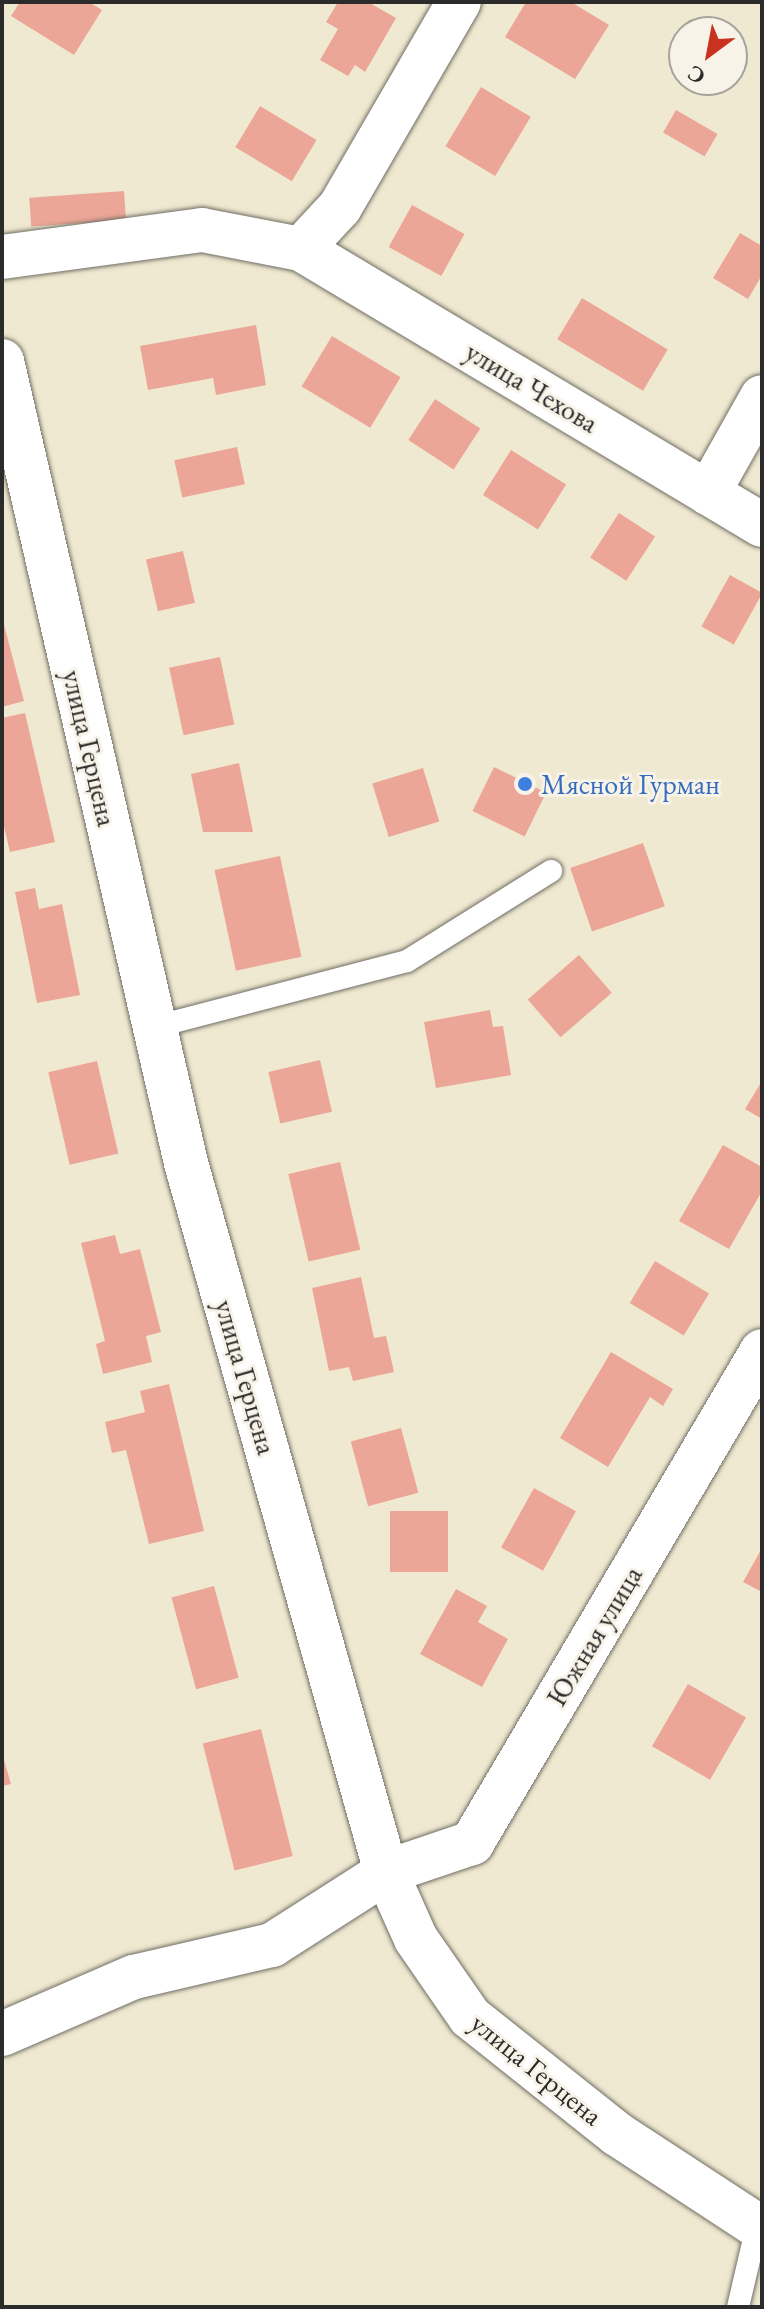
<!DOCTYPE html>
<meta charset="utf-8">
<style>
body{margin:0}
#map{position:relative;width:764px;height:2309px;overflow:hidden;background:#f0e9d1;font-family:"EB Garamond",serif}
div>[style]{position:absolute}
.building>*{inset:0;background:#eca697;transform-origin:0 0}
.roads{filter:drop-shadow(0 0 2px #706e65) drop-shadow(0 0 2px #706e65)}
.service>*{height:22px;margin:-11px;padding:0 11px;transform-origin:11px;border-radius:11px;background:#fff}
.minor>*{height:44px;margin:-22px;padding:0 22px;transform-origin:22px;border-radius:22px;background:#fff}
.tertiary>*{height:44px;margin:-22px;padding:0 22px;transform-origin:22px;border-radius:22px;background:#fff}
.dots>*{width:22px;height:22px;translate:-50% -50%;box-sizing:border-box;border:4px solid #f7f3e8;border-radius:50%}
span{translate:-50% -50%;white-space:nowrap;text-align:center;line-height:1.15;-webkit-text-stroke:6px #f7f3e8;paint-order:stroke}
.street-label{font-size:28px;color:#2b2b2b}
.shop-label{font-size:28px;color:#366cbe}
.left{translate:0 -50%;text-align:left}
.frame{position:absolute;inset:0;border:4px solid #2b2b2b;pointer-events:none}
.north{position:absolute;left:668px;top:16px;width:80px;height:80px;box-sizing:border-box;background:#f7f3e8;border:2px solid #a5a39c;border-radius:50%;rotate:212deg;font-size:22px;font-weight:700;line-height:32px;text-align:center;color:#2b2b2b}
.north::after{content:'';display:block;margin:auto;width:28px;height:36px;background:#c8321e;clip-path:polygon(50% 0,100% 100%,50% 72%,0 100%)}
</style>
<div id="map">
<div class="building">
<div style="clip-path:polygon(20px 2px,89px 2px,102px 10px,74px 55px,11px 16px)"></div>
<div style="clip-path:polygon(338px 2px,368px 2px,396px 18px,365px 72px,355px 65px,348px 76px,320px 60px,338px 29px,326px 22px)"></div>
<div style="clip-path:polygon(526px 2px,571px 2px,609px 25px,575px 79px,505px 37px)"></div>
<div style="left:481px;top:87px;width:58px;height:69px;rotate:31deg"></div>
<div style="left:260px;top:106px;width:66px;height:48px;rotate:31deg"></div>
<div style="left:676px;top:110px;width:48px;height:26px;rotate:30deg"></div>
<div style="left:124px;top:191px;width:29px;height:95px;rotate:86deg"></div>
<div style="left:412px;top:205px;width:60px;height:48px;rotate:29deg"></div>
<div style="clip-path:polygon(740px 233px,762px 246px,762px 275px,748px 299px,713px 278px)"></div>
<div style="left:582px;top:298px;width:100px;height:48px;rotate:31deg"></div>
<div style="clip-path:polygon(256px 325px,266px 385px,216px 395px,213px 378px,148px 390px,140px 346px)"></div>
<div style="left:332px;top:336px;width:80px;height:59px;rotate:31deg"></div>
<div style="left:435px;top:399px;width:54px;height:49px;rotate:33deg"></div>
<div style="left:237px;top:447px;width:38px;height:64px;rotate:78deg"></div>
<div style="left:511px;top:450px;width:65px;height:53px;rotate:32deg"></div>
<div style="left:619px;top:513px;width:43px;height:53px;rotate:33deg"></div>
<div style="left:183px;top:551px;width:53px;height:38px;rotate:77deg"></div>
<div style="left:730px;top:575px;width:37px;height:59px;rotate:29deg"></div>
<div style="clip-path:polygon(2px 617px,24px 701px,2px 707px)"></div>
<div style="left:220px;top:657px;width:69px;height:52px;rotate:78deg"></div>
<div style="clip-path:polygon(25px 713px,55px 842px,10px 852px,2px 818px,2px 718px)"></div>
<div style="clip-path:polygon(239px 763px,253px 832px,203px 832px,191px 774px)"></div>
<div style="left:494px;top:767px;width:58px;height:49px;rotate:26deg"></div>
<div style="left:423px;top:768px;width:56px;height:53px;rotate:73deg"></div>
<div style="left:643px;top:843px;width:67px;height:77px;rotate:71deg"></div>
<div style="left:280px;top:856px;width:103px;height:67px;rotate:78deg"></div>
<div style="clip-path:polygon(35px 888px,39px 909px,62px 904px,80px 995px,37px 1003px,15px 892px)"></div>
<div style="left:579px;top:955px;width:50px;height:68px;rotate:49deg"></div>
<div style="clip-path:polygon(490px 1010px,493px 1027px,503px 1026px,511px 1075px,436px 1088px,424px 1022px)"></div>
<div style="left:320px;top:1060px;width:53px;height:53px;rotate:77deg"></div>
<div style="left:97px;top:1061px;width:95px;height:50px;rotate:77deg"></div>
<div style="clip-path:polygon(762px 1081px,762px 1119px,745px 1109px)"></div>
<div style="clip-path:polygon(723px 1145px,762px 1167px,762px 1191px,729px 1249px,679px 1221px)"></div>
<div style="left:340px;top:1162px;width:90px;height:53px;rotate:77deg"></div>
<div style="clip-path:polygon(115px 1235px,120px 1254px,140px 1249px,161px 1332px,146px 1336px,152px 1362px,103px 1374px,96px 1344px,105px 1341px,81px 1243px)"></div>
<div style="left:655px;top:1261px;width:63px;height:49px;rotate:31deg"></div>
<div style="clip-path:polygon(361px 1277px,374px 1338px,386px 1336px,394px 1372px,353px 1381px,349px 1367px,329px 1371px,312px 1288px)"></div>
<div style="clip-path:polygon(611px 1352px,673px 1389px,663px 1406px,650px 1397px,608px 1467px,560px 1438px)"></div>
<div style="clip-path:polygon(169px 1384px,204px 1531px,149px 1544px,126px 1450px,112px 1453px,105px 1422px,145px 1412px,140px 1391px)"></div>
<div style="left:401px;top:1428px;width:67px;height:52px;rotate:75deg"></div>
<div style="left:534px;top:1488px;width:48px;height:68px;rotate:29deg"></div>
<div style="left:390px;top:1511px;width:58px;height:61px"></div>
<div style="clip-path:polygon(762px 1548px,762px 1592px,743px 1582px)"></div>
<div style="left:214px;top:1586px;width:95px;height:44px;rotate:75deg"></div>
<div style="clip-path:polygon(456px 1589px,487px 1606px,478px 1622px,508px 1639px,482px 1687px,420px 1654px)"></div>
<div style="left:688px;top:1684px;width:67px;height:72px;rotate:30deg"></div>
<div style="left:261px;top:1729px;width:131px;height:60px;rotate:76deg"></div>
<div style="clip-path:polygon(2px 1753px,11px 1784px,2px 1786px)"></div>
</div>
<div class="roads">
<div class="service">
<div style="left:154px;top:1027px;width:261px;rotate:-14.6deg"></div>
<div style="left:407px;top:961px;width:170px;rotate:-32deg"></div>
<div style="left:738px;top:2307px;width:83px;rotate:-76.8deg"></div>
</div>
<div class="minor">
<div style="left:301px;top:249px;width:57px;rotate:-47.1deg"></div>
<div style="left:340px;top:207px;width:237px;rotate:-59.9deg"></div>
<div style="left:2px;top:257px;width:202px;rotate:-7.7deg"></div>
<div style="left:202px;top:230px;width:101px;rotate:10.9deg"></div>
<div style="left:301px;top:249px;width:537px;rotate:30.91deg"></div>
<div style="left:708px;top:493px;width:110px;rotate:-60.6deg"></div>
<div style="left:2px;top:2034px;width:144px;rotate:-23.4deg"></div>
<div style="left:134px;top:1977px;width:142px;rotate:-13.1deg"></div>
<div style="left:272px;top:1945px;width:135px;rotate:-32.6deg"></div>
<div style="left:386px;top:1872px;width:91px;rotate:-18.6deg"></div>
<div style="left:472px;top:1843px;width:571px;rotate:-59.48deg"></div>
</div>
<div class="tertiary">
<div style="left:2px;top:361px;width:823px;rotate:77.08deg"></div>
<div style="left:186px;top:1163px;width:737px;rotate:74.25deg"></div>
<div style="left:386px;top:1872px;width:73px;rotate:65.9deg"></div>
<div style="left:416px;top:1939px;width:95px;rotate:55.3deg"></div>
<div style="left:470px;top:2017px;width:188px;rotate:38.5deg"></div>
<div style="left:617px;top:2134px;width:173px;rotate:33.2deg"></div>
</div>
</div>
<div class="dots">
<div style="left:525px;top:784px;background:#3f7fe0"></div>
</div>
<div class="street-label">
<span style="left:532px;top:387px;rotate:31deg">улица Чехова</span>
<span style="left:90px;top:748px;rotate:77deg">улица Герцена</span>
<span style="left:246px;top:1377px;rotate:74deg">улица Герцена</span>
<span style="left:594px;top:1636px;rotate:-59deg">Южная улица</span>
<span style="left:537px;top:2069px;rotate:39deg">улица Герцена</span>
</div>
<div class="shop-label">
<span class="left" style="left:541px;top:784px">Мясной Гурман</span>
</div>
<div class="frame"></div>
<div class="north">С</div>
</div>
